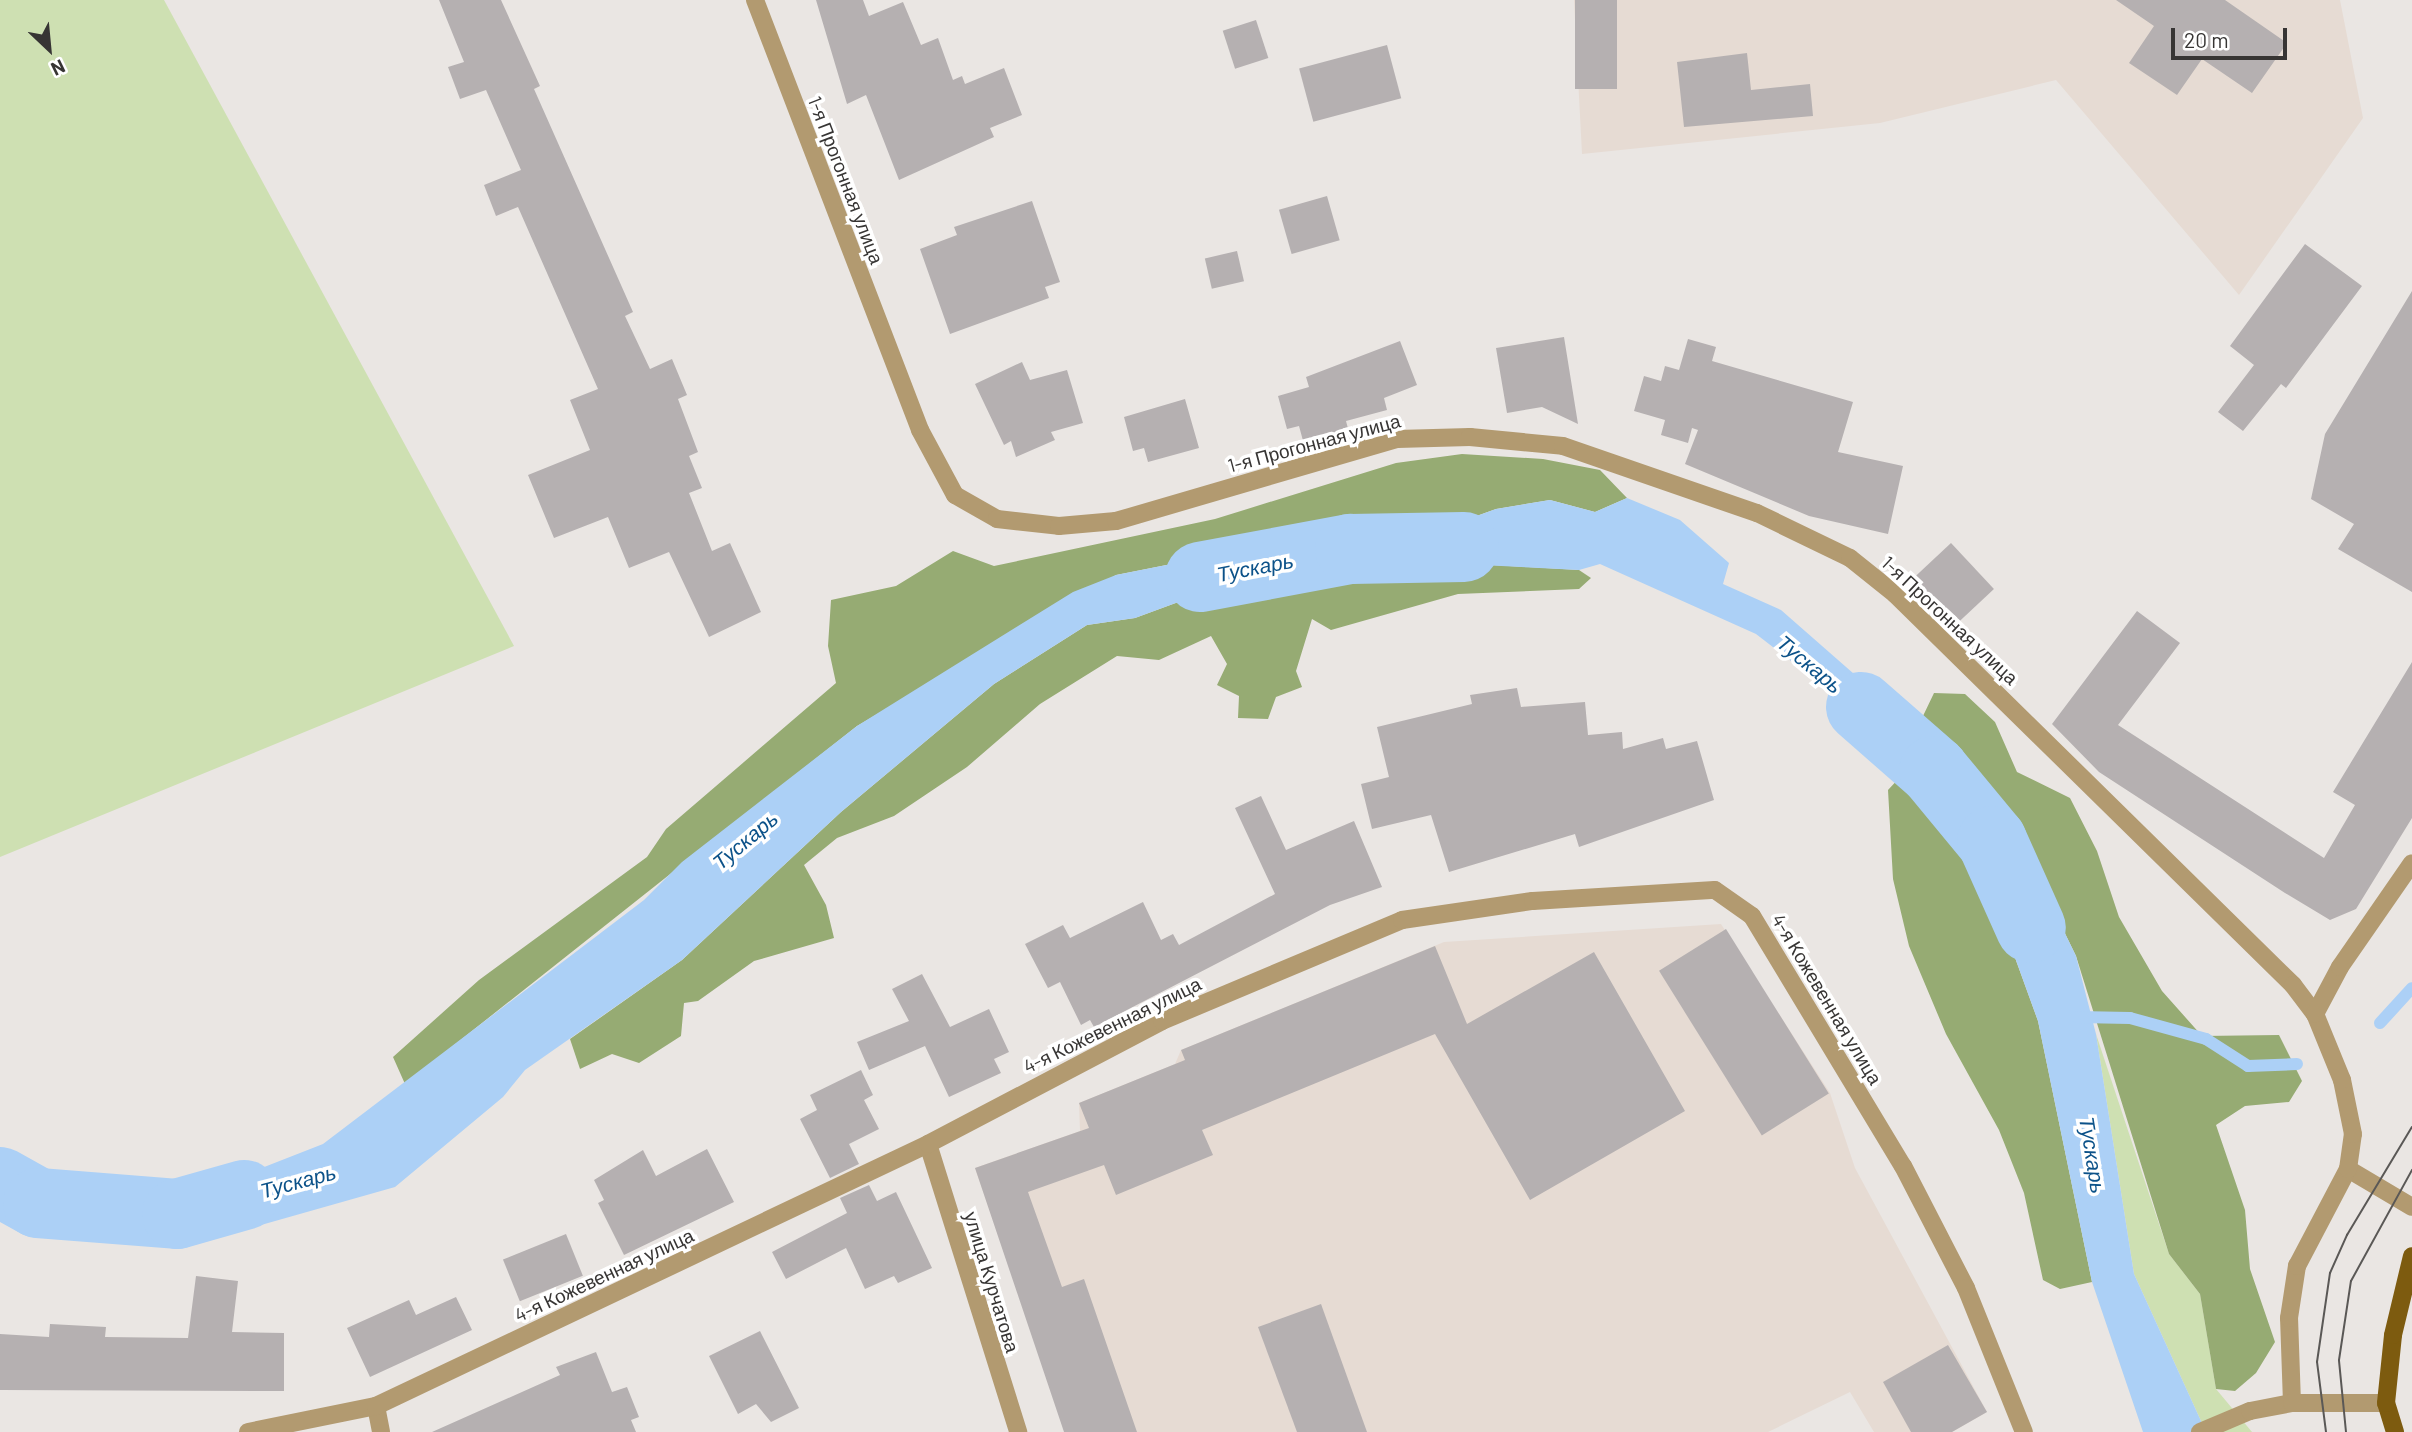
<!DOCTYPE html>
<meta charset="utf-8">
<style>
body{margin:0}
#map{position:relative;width:2412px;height:1432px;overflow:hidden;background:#eae6e3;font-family:Barlow,sans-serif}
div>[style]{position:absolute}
.built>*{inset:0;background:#e6dbd3}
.green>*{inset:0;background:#cee0b2}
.forest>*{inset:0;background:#96ab73}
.water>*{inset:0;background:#acd0f6}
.stream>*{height:12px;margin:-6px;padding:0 6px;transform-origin:6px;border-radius:6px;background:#acd0f6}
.river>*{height:70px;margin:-35px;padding:0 35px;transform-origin:35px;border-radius:35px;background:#acd0f6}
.building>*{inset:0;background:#b5b0b1;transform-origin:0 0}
.street>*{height:18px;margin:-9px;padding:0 9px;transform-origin:9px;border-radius:9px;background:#b29a70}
.primary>*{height:18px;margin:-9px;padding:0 9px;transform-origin:9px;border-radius:9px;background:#7d5b0f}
.tram>*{height:2px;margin:-1px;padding:0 1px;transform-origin:1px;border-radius:1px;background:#5a5856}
span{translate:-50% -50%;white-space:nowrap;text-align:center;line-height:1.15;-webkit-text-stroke:7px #fff;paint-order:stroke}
.street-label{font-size:19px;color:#373534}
.water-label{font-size:21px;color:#0c5289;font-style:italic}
.north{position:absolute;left:14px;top:14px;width:70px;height:70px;-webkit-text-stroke:5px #fff;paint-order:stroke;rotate:154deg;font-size:19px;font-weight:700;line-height:28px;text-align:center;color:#373534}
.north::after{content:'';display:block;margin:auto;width:24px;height:32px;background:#373534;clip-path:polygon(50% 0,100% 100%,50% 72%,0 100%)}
.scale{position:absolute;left:2171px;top:28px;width:116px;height:32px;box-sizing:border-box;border:4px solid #373534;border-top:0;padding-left:9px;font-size:21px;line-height:24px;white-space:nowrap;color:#373534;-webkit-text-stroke:5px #fff;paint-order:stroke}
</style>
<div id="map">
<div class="built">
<div style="clip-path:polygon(1574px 0,2340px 0,2363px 118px,2239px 295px,2056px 80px,1880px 123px,1582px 154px)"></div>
<div style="clip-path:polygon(1721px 924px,1830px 1093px,1855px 1168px,1987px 1412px,1952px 1432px,1874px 1432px,1850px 1392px,1768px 1432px,1066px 1432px,975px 1168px,1080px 1131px,1079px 1103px,1175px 1064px,1181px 1050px,1444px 942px)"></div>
</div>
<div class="green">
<div style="clip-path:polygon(0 0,164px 0,514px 646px,0 857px)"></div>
<div style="clip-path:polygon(2096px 1034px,2169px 1254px,2200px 1294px,2216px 1389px,2252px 1432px,2206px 1432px,2134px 1274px)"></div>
</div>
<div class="forest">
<div style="clip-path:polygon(1462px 454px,1543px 459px,1600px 470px,1627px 498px,1595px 512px,1550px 500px,1496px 509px,1446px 527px,1326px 520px,1232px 552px,1116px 575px,857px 726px,405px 1084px,393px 1057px,479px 980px,647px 857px,666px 829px,836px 683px,828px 646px,831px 600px,896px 586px,953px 551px,994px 566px,1215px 519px,1396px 463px)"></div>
<div style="clip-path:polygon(1350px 549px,1423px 561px,1579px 570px,1591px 578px,1579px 589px,1458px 594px,1331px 630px,1312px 619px,1296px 671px,1302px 687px,1276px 697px,1268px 719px,1238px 718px,1239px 696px,1217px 685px,1227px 664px,1211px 636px,1159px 660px,1117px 656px,1040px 704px,967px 767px,894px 816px,837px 838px,804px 865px,826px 905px,834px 938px,754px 961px,698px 1001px,684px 1003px,681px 1036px,639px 1063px,612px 1054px,580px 1069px,570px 1039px,682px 960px,841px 812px,994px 684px,1087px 625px,1135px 618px,1295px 559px)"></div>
<div style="clip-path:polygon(1934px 693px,1965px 694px,1995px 722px,2017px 772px,2070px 798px,2097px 851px,2119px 917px,2162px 991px,2202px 1036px,2279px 1035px,2302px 1081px,2289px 1102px,2245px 1106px,2216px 1125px,2245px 1210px,2250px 1269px,2275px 1342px,2256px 1373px,2235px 1391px,2216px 1389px,2200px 1294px,2169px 1254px,2076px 956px,2004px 808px,1936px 740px,1923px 716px)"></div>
<div style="clip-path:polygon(1917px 759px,1934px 771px,1992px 841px,1993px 897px,2038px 1021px,2092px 1282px,2060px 1289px,2043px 1280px,2024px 1193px,1999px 1130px,1946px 1034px,1909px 946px,1893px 879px,1888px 790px)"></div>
</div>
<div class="water">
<div style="clip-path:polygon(1627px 498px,1680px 520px,1729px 563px,1723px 584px,1781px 610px,1878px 695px,1923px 716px,1936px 740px,2004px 808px,2076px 956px,2096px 1034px,2134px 1274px,2206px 1432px,2143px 1432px,2092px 1282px,2038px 1021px,1993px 897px,1992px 841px,1934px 771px,1756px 634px,1600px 564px,1579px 570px,1423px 562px,1350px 549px,1295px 559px,1135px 618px,1087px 625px,994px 684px,841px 812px,682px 960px,525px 1070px,503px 1097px,395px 1187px,190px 1245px,69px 1236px,0 1198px,0 1170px,67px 1205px,150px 1212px,323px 1144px,644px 900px,682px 862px,857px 726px,1073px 592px,1116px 575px,1232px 552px,1326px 520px,1446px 527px,1496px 509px,1550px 500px,1595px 512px)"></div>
</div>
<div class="stream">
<div style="left:2078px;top:1017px;width:52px;rotate:1.1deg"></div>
<div style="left:2130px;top:1018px;width:79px;rotate:15.4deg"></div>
<div style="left:2206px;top:1039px;width:50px;rotate:32.7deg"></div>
<div style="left:2248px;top:1066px;width:49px;rotate:-2.3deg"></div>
<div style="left:2380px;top:1023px;width:47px;rotate:-47.6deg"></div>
</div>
<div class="river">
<div style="left:1200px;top:577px;width:153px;rotate:-10.6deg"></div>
<div style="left:1350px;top:549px;width:114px;rotate:-1deg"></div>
<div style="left:1861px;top:707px;width:97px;rotate:41.2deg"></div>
<div style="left:1934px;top:771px;width:91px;rotate:50.4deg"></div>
<div style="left:1992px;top:841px;width:95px;rotate:65.9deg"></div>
<div style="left:0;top:1182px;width:43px;rotate:28.9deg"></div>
<div style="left:38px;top:1203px;width:139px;rotate:4.5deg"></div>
<div style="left:177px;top:1214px;width:70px;rotate:-15.8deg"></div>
</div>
<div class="building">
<div style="clip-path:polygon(439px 0,501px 0,540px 86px,534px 89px,633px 312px,625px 316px,650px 369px,672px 359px,687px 395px,678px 399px,698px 452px,689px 456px,702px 488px,689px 493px,712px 551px,730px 543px,761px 612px,709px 637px,669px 552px,629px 568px,608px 517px,554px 538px,528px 475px,590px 450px,570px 400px,598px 389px,518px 207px,496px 216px,484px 185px,521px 170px,486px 90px,460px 99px,448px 67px,464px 62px)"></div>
<div style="clip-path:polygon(816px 0,863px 0,869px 16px,903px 2px,921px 45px,938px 38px,953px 80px,962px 76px,965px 84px,1004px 68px,1022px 115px,990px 128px,994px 137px,899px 180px,866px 95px,847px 104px)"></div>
<div style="left:1575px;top:0;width:42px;height:89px"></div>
<div style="clip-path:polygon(2116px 0,2225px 0,2287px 43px,2252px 93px,2202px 59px,2177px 95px,2129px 63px,2154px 26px)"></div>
<div style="left:1256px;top:20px;width:40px;height:35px;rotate:72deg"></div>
<div style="left:1387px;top:45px;width:55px;height:91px;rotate:75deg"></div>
<div style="clip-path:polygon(1747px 53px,1751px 90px,1810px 84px,1813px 116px,1684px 127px,1677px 62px)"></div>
<div style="left:1327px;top:196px;width:46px;height:50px;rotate:74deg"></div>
<div style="clip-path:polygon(1032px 201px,1060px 282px,1045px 287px,1049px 298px,950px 334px,920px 249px,957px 235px,954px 227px)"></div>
<div style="clip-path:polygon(2305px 244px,2362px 286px,2286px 388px,2281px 384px,2243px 431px,2218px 412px,2254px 365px,2230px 346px)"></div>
<div style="left:1237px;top:251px;width:31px;height:33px;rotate:77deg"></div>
<div style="clip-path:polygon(2412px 291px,2412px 592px,2338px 549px,2354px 524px,2311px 499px,2325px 434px)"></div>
<div style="clip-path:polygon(1564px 337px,1578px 424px,1542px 407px,1507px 413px,1496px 348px)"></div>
<div style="clip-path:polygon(1688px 339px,1716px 347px,1712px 361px,1853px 402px,1838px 452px,1903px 466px,1888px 534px,1809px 516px,1685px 464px,1698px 430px,1692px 428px,1688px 443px,1661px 435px,1665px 420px,1634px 411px,1644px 376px,1661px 381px,1665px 366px,1679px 370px)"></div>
<div style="clip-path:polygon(1400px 341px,1417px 385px,1384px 398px,1387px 410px,1346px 421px,1350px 436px,1305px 448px,1299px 426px,1287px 429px,1278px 396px,1309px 387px,1306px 377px)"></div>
<div style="clip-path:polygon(1022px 362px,1030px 380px,1067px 370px,1083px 423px,1051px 432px,1055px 440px,1016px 457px,1011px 441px,1004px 445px,975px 384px)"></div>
<div style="clip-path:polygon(1185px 399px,1199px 448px,1148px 462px,1144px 448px,1133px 451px,1124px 417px)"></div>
<div style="left:1951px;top:543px;width:63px;height:53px;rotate:47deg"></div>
<div style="clip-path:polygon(2137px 611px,2180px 643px,2118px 725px,2324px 858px,2355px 805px,2333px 792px,2412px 662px,2412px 818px,2356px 909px,2330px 920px,2285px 893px,2099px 772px,2052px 724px)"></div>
<div style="clip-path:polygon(1517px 688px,1521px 707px,1585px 702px,1588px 735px,1622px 732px,1623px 749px,1663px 738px,1666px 749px,1697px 741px,1714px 800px,1579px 847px,1575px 834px,1449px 872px,1431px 815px,1372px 829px,1361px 784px,1389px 777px,1377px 727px,1472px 704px,1470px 695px)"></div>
<div style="clip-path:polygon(1261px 796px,1286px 850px,1354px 821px,1382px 887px,1330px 905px,1094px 1027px,1090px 1020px,1081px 1025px,1060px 982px,1048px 988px,1025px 944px,1063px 925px,1070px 938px,1143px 902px,1161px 940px,1173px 934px,1179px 945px,1275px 894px,1235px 808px)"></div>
<div style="left:1726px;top:929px;width:194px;height:79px;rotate:58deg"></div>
<div style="clip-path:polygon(1435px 946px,1467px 1024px,1594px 952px,1685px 1111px,1530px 1200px,1435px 1034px,1202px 1130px,1213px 1155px,1116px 1195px,1104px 1165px,1028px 1192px,1062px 1287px,1084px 1279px,1137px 1432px,1064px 1432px,975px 1168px,1089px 1128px,1079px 1103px,1185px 1060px,1181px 1050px)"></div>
<div style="clip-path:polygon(922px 974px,950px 1027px,989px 1009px,1009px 1052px,994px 1059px,1001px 1073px,949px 1097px,925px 1046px,869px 1070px,857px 1042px,909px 1021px,892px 989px)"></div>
<div style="clip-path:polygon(861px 1070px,873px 1095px,864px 1100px,879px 1129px,849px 1144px,859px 1164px,830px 1178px,800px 1119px,817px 1110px,810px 1095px)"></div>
<div style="clip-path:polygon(707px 1149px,734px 1202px,624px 1255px,598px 1203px,604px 1200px,594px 1180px,643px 1150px,656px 1176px)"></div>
<div style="clip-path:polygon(869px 1185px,877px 1201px,896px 1192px,932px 1268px,898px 1283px,894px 1276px,865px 1289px,846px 1248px,786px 1279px,772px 1252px,847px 1213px,840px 1198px)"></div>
<div style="left:566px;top:1234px;width:45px;height:68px;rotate:68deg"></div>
<div style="clip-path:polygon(196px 1276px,238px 1281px,232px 1332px,284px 1333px,284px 1391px,0 1390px,0 1334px,49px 1337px,50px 1324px,106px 1327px,105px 1337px,188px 1338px)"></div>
<div style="clip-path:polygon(456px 1297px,472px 1330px,370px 1377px,347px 1328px,409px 1300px,416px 1315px)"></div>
<div style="clip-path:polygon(1321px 1304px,1367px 1432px,1297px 1432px,1258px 1327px)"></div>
<div style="clip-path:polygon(760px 1331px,799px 1408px,771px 1422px,756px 1404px,738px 1414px,709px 1356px)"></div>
<div style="clip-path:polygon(1948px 1345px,1987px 1412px,1952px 1432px,1911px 1432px,1883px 1382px)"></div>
<div style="clip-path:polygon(596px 1352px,612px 1392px,627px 1387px,639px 1417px,631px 1420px,636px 1432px,432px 1432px,560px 1375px,556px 1367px)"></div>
</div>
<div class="street">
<div style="left:755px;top:0;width:461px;rotate:69deg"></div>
<div style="left:920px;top:430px;width:74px;rotate:61.7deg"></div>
<div style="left:955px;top:495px;width:48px;rotate:29.7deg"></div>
<div style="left:997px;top:519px;width:62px;rotate:6.4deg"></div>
<div style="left:1059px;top:526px;width:57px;rotate:-5deg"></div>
<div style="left:1116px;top:521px;width:293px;rotate:-16.3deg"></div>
<div style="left:1397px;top:439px;width:73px;rotate:-1.6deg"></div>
<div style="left:1470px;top:437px;width:93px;rotate:5.5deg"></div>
<div style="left:1563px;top:446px;width:205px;rotate:19.1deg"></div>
<div style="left:1757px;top:513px;width:103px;rotate:25.8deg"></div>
<div style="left:1850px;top:558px;width:58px;rotate:38.7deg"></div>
<div style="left:1895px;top:594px;width:558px;rotate:44.49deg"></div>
<div style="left:2293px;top:985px;width:36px;rotate:53deg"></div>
<div style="left:928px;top:1144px;width:302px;rotate:72.6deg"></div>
<div style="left:2348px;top:1169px;width:74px;rotate:30.7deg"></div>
<div style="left:2292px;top:1403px;width:85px;rotate:-92deg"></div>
<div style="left:2289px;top:1318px;width:53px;rotate:-81.3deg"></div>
<div style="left:2297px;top:1266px;width:110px;rotate:-62.3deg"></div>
<div style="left:2348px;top:1169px;width:35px;rotate:-82deg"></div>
<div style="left:2353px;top:1134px;width:55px;rotate:-101.5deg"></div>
<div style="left:2342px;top:1080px;width:71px;rotate:-112.2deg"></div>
<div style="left:2315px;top:1014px;width:53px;rotate:-62deg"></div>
<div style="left:2340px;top:967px;width:126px;rotate:-55.3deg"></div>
<div style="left:376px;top:1406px;width:26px;rotate:79deg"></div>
<div style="left:248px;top:1432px;width:131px;rotate:-11.5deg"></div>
<div style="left:376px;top:1406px;width:611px;rotate:-25.39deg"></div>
<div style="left:928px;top:1144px;width:264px;rotate:-27.7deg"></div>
<div style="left:1162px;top:1021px;width:260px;rotate:-22.8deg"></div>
<div style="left:1402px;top:920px;width:132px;rotate:-8.3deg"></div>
<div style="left:1533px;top:901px;width:182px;rotate:-3.5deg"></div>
<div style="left:1715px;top:890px;width:45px;rotate:35.1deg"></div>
<div style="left:1752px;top:916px;width:292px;rotate:58.9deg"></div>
<div style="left:1903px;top:1166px;width:137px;rotate:62.7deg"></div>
<div style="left:1966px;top:1288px;width:155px;rotate:68.1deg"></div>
<div style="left:2200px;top:1432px;width:54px;rotate:-22.8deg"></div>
<div style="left:2250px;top:1411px;width:43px;rotate:-10.8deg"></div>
<div style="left:2292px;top:1403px;width:94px"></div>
</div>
<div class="primary">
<div style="left:2395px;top:1432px;width:30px;rotate:-107deg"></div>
<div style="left:2386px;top:1403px;width:68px;rotate:-84.1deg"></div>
<div style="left:2393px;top:1335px;width:81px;rotate:-76.5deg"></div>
</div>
<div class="tram">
<div style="left:2326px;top:1432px;width:71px;rotate:-97.3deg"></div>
<div style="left:2317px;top:1362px;width:90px;rotate:-81.7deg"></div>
<div style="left:2330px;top:1273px;width:42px;rotate:-65.9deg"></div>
<div style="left:2347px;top:1235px;width:126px;rotate:-59deg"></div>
<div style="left:2346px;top:1432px;width:72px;rotate:-95.6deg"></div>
<div style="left:2339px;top:1360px;width:80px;rotate:-81.4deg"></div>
<div style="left:2351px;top:1281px;width:127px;rotate:-61.2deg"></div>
</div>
<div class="street-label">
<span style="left:846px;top:180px;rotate:69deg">1-я Прогонная улица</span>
<span style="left:1314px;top:443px;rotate:-15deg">1-я Прогонная улица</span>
<span style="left:1950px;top:620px;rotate:43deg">1-я Прогонная улица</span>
<span style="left:1827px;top:999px;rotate:59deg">4-я Кожевенная улица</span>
<span style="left:1112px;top:1025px;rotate:-26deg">4-я Кожевенная улица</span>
<span style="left:604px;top:1275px;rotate:-25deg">4-я Кожевенная улица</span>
<span style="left:992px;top:1282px;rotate:73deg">улица Курчатова</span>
</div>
<div class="water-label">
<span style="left:1255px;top:567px;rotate:-11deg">Тускарь</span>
<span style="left:1810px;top:664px;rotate:40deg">Тускарь</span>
<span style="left:745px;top:840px;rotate:-40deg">Тускарь</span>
<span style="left:2093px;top:1155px;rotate:81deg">Тускарь</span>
<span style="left:298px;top:1181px;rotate:-15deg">Тускарь</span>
</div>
<div class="north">N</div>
<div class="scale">20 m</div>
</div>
